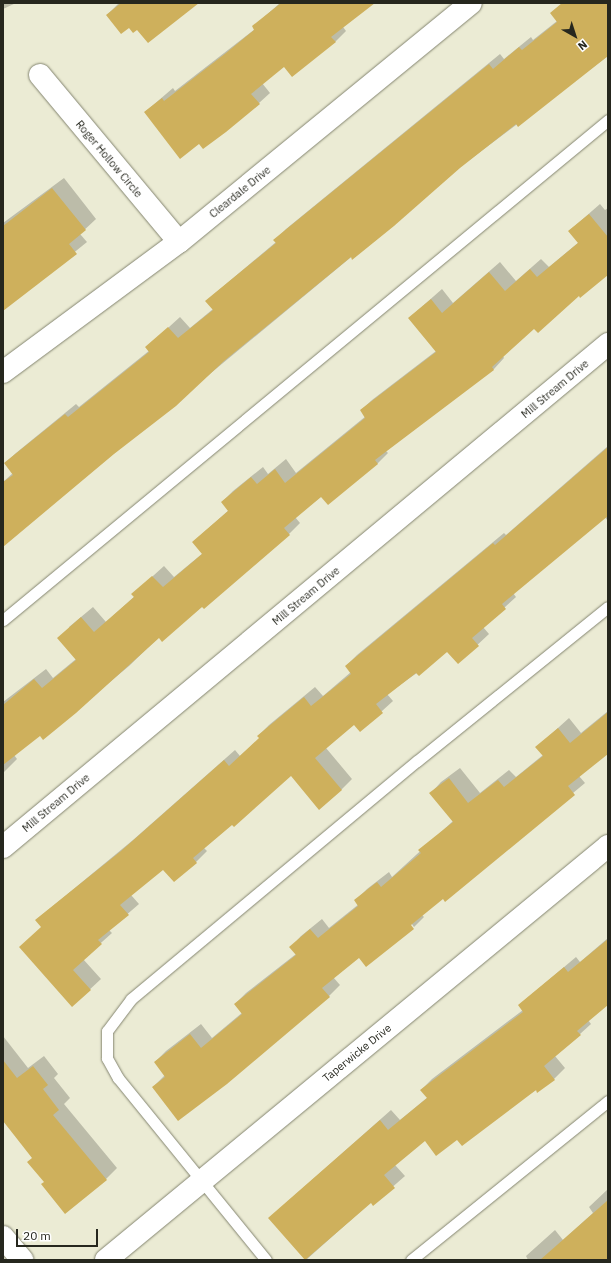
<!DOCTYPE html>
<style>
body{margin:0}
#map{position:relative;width:611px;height:1263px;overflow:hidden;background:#ebebd4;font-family:"IBM Plex Sans",sans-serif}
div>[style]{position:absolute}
.shadow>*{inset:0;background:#0003}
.building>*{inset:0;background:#ceb05c}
.roads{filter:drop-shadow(0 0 1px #848570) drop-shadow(0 0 1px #848570)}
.service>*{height:11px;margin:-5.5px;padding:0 5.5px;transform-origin:5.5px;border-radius:5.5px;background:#fff}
.minor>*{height:22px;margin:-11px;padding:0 11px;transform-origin:11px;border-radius:11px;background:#fff}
span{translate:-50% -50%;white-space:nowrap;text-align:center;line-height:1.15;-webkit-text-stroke:3px #fff;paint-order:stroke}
.street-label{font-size:11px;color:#26271e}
.frame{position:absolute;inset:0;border:4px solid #26271e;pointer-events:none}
.north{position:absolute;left:555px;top:16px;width:40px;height:40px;-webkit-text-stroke:3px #fff;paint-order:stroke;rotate:141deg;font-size:11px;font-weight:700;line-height:16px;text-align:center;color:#26271e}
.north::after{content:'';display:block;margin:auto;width:14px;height:18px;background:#26271e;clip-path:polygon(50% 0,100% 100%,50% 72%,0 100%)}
.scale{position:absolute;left:16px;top:1229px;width:82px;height:18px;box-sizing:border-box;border:2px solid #26271e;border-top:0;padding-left:5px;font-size:12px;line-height:14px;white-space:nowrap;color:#26271e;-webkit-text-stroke:3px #fff;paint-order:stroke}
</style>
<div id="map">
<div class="shadow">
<div style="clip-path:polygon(3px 3px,16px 3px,3px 9px)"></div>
<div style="clip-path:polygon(119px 3px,197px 3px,138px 29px,107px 15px)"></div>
<div style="clip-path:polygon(280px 3px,373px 3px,343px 27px,346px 31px,335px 42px,284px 66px,262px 83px,270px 93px,259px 103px,199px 143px,145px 112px,173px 88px,175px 91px,255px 29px,253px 27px)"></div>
<div style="clip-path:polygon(566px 3px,608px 3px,608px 56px,460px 167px,3px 545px,3px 482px,13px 473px,5px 463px,16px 453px,76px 404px,79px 407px,150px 350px,147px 347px,180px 317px,190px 328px,213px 309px,206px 301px,276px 242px,275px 240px,286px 229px,500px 54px,504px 59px,531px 37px,533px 40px,557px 21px)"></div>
<div style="clip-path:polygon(64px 178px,96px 219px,80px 234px,87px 242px,3px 310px,3px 223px)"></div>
<div style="clip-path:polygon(600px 204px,605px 210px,608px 208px,608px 274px,534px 327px,503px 356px,504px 358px,494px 369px,386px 451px,388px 453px,377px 464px,322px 496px,295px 517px,300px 523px,289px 534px,162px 640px,159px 637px,129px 666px,43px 738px,40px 734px,14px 755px,17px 759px,3px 773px,3px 702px,46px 669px,53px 678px,76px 659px,69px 627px,93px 607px,106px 622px,135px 596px,133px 594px,164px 566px,174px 577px,203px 553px,193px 542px,229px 510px,222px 502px,233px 491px,263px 467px,268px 474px,286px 459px,296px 473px,366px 416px,361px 410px,372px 400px,436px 351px,409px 318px,442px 289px,453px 303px,500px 262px,516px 281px,541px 259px,549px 267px,579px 242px,569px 231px)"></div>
<div style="clip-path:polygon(608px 446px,608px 521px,605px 517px,513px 593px,516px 597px,483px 627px,489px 634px,458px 663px,448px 651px,387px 694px,393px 701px,360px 731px,354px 724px,326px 748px,352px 779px,341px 790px,291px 775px,204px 848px,207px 851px,196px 862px,163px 869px,131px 895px,139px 904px,109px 930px,112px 933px,83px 959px,101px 979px,72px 1006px,42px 927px,36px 920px,133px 840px,235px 750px,240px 756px,260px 738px,258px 736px,269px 725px,315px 687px,323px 696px,351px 672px,346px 666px,357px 655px,504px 533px,506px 535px)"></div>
<div style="clip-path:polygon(608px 711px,608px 756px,606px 754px,579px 776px,585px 783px,445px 900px,443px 898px,422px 915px,424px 917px,414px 927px,409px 920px,359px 956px,333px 977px,340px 985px,329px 996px,153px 1087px,165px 1075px,155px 1062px,166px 1051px,201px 1024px,212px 1038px,243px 1012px,235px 1004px,246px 993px,296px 954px,291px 947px,301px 936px,322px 919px,329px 928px,359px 904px,356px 900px,367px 889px,389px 872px,392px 877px,453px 821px,431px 793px,441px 782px,460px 768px,480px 793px,509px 770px,516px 777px,543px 755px,537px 747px,569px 718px,581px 733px)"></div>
<div style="clip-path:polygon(608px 938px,608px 1004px,588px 1020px,591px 1024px,580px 1034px,555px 1056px,565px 1068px,554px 1079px,457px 1139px,425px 1140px,395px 1165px,405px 1176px,373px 1204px,371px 1202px,306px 1260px,269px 1218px,391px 1110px,400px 1120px,428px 1097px,421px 1090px,432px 1079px,523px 1010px,519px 1005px,576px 957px,580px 962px)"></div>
<div style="clip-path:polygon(3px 1036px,28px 1068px,44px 1056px,58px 1074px,54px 1078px,70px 1098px,64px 1104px,117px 1168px,106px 1179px,45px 1182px,33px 1157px,3px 1120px)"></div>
<div style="clip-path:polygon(608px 1189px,608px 1260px,528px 1260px,526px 1256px,555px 1230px,563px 1240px,593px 1213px,589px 1207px)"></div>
</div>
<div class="building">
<div style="clip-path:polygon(121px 3px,199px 3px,148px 43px,137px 30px,133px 33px,129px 28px,121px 34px,106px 15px)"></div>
<div style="clip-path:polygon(281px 3px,375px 3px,331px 37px,336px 42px,292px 77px,284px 67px,251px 94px,260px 104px,226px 132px,203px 149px,199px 144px,180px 159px,144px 112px,162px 98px,164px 101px,226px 53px,254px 30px,252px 26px)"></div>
<div style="clip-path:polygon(562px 3px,608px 3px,608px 56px,518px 127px,516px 124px,460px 168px,394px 226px,352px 260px,351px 257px,224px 361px,176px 406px,114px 454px,3px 547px,3px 482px,13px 475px,4px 463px,65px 414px,68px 417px,149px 352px,145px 347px,168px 327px,178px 338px,213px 310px,205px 301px,276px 243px,273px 240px,489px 64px,493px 69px,519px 47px,522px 50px,557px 22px,550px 13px)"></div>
<div style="clip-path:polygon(52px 188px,86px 230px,69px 244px,77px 254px,3px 311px,3px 226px)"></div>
<div style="clip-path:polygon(589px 214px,608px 237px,608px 275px,580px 298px,579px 296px,538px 333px,534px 329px,492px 367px,494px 370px,375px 460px,378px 464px,328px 505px,321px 497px,284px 528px,290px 535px,204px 609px,202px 607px,162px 642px,159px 638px,76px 713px,43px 740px,40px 736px,3px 765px,3px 705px,34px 679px,42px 688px,76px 660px,57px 638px,81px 617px,94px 632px,134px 597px,131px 594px,152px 576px,163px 587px,202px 554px,192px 542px,228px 511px,221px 502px,251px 477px,257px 484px,275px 469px,285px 483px,365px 418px,360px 410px,436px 352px,408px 318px,431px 299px,442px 313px,489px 272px,505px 291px,530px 269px,537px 277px,578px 243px,568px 231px)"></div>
<div style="clip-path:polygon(608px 447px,608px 516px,502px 604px,506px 609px,472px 638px,479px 646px,458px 664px,447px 652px,419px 676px,416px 673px,376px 704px,383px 713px,360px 732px,354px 725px,315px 758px,342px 790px,319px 810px,291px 776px,234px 827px,232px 825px,193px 858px,197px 863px,174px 882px,163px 870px,120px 905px,129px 915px,98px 940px,102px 944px,73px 970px,91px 990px,72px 1007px,19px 947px,41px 927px,35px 920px,121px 851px,224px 760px,229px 766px,259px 738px,257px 736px,304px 697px,311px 706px,351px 674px,345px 666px,493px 543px,495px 545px)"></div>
<div style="clip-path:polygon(608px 712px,608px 754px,568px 786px,575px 795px,445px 902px,443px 899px,411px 925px,414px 929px,366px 967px,359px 958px,322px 988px,330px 997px,227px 1084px,178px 1121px,152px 1087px,165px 1077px,154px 1062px,190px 1034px,201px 1048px,242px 1014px,234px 1004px,296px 955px,289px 947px,310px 929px,318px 938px,358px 906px,354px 900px,377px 882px,381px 887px,421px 853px,418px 850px,453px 822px,429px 793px,449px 778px,468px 803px,498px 780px,504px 787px,543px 756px,535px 747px,558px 728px,570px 743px)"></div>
<div style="clip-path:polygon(608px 939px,608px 1005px,577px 1031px,581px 1035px,544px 1066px,555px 1080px,537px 1093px,536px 1090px,462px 1146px,457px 1140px,436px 1156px,425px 1141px,384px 1175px,395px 1188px,373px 1206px,371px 1203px,305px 1260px,268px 1218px,380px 1120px,388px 1130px,427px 1098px,420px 1090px,523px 1012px,518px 1005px,564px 967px,568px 972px)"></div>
<div style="clip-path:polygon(3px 1060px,17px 1078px,33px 1066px,48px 1085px,43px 1089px,59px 1110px,53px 1115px,107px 1180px,65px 1214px,41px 1184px,44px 1182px,27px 1162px,32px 1158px,3px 1121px)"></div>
<div style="clip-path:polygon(608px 1200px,608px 1260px,540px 1260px)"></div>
</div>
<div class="roads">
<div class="service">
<div style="left:3px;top:620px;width:785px;rotate:-39.57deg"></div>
<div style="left:266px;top:1260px;width:235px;rotate:-129.1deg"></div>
<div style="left:118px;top:1078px;width:23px;rotate:-119deg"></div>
<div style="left:107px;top:1058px;width:27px;rotate:-90deg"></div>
<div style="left:107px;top:1031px;width:40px;rotate:-53deg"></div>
<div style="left:131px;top:999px;width:372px;rotate:-39.8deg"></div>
<div style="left:417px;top:761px;width:245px;rotate:-38.9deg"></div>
<div style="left:411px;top:1260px;width:253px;rotate:-38.9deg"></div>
</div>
<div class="minor">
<div style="left:40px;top:75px;width:217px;rotate:50.2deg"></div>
<div style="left:3px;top:372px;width:219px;rotate:-36.5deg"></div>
<div style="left:179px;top:242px;width:377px;rotate:-39.3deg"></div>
<div style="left:3px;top:847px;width:787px;rotate:-39.74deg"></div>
<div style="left:3px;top:1237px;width:30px;rotate:50deg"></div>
<div style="left:106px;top:1260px;width:651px;rotate:-39.51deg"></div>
</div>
</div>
<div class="street-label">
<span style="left:109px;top:159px;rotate:50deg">Roger Hollow Circle</span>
<span style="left:240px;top:192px;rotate:-39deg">Cleardale Drive</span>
<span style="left:555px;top:389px;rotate:-40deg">Mill Stream Drive</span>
<span style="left:306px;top:596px;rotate:-40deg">Mill Stream Drive</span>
<span style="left:56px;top:803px;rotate:-40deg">Mill Stream Drive</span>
<span style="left:357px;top:1053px;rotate:-39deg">Taperwicke Drive</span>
</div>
<div class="frame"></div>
<div class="north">N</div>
<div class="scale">20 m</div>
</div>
